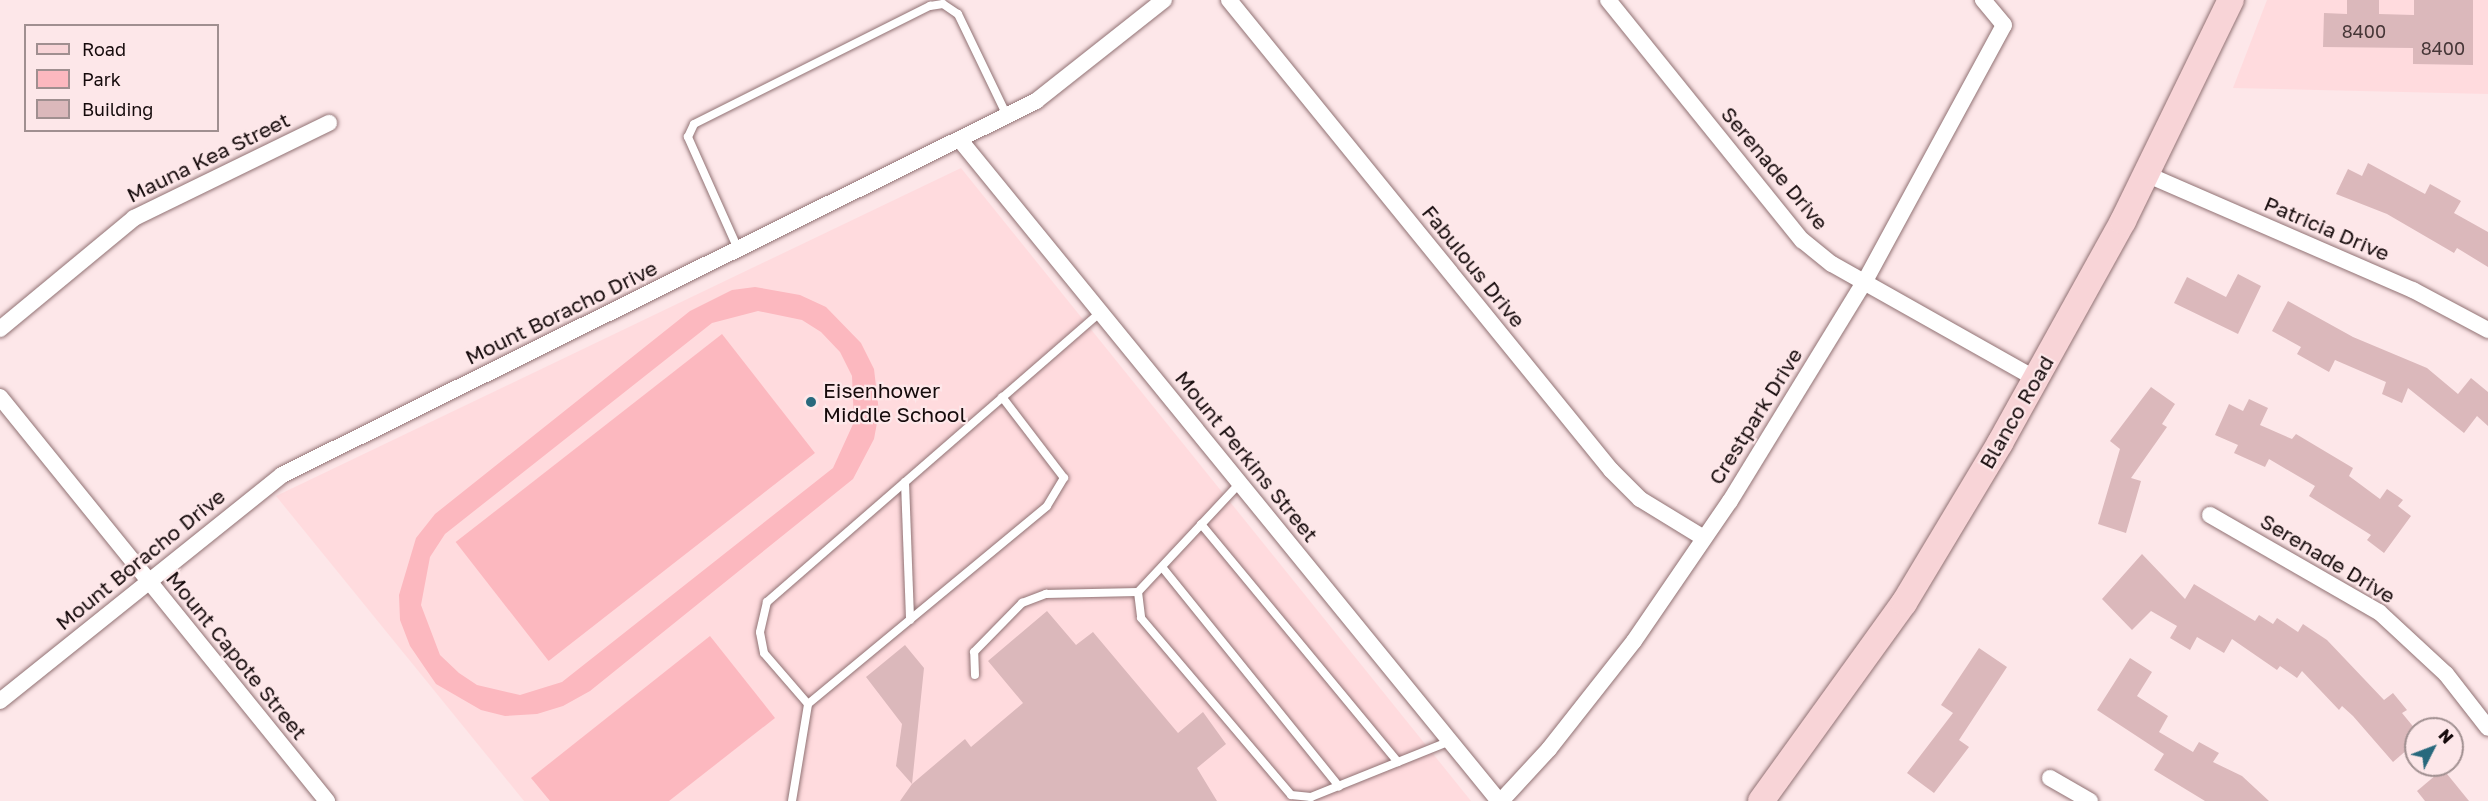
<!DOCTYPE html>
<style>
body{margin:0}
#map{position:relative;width:2488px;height:801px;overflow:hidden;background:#fde7e9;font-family:"Golos Text",sans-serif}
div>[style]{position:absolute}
.built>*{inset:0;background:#ffdbde}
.green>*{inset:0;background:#fcb8bf;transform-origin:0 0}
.building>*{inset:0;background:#dbb8bb}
.roads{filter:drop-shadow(0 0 2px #917274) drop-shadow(0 0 2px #917274)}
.lane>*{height:8px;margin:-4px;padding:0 4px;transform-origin:4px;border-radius:4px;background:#fff}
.street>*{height:16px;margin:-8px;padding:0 8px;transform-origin:8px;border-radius:8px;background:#fff}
.primary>*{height:26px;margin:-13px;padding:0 13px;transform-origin:13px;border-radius:13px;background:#f8d4d7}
.dots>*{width:16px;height:16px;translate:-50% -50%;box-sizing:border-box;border:3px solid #fde7e9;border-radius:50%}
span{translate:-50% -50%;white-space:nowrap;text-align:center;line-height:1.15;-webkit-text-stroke:4.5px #fde7e9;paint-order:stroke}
.number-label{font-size:18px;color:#463637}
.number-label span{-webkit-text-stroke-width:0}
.street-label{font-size:21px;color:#150a0b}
.poi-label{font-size:21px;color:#150a0b}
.left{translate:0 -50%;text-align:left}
.legend{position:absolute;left:24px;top:24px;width:195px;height:108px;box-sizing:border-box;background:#fde7e9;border:2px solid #a08f90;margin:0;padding:8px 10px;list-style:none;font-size:18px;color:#150a0b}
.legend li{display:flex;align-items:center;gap:12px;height:30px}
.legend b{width:30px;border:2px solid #a08f90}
.north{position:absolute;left:2404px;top:717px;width:60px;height:60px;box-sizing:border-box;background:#fde7e9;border:2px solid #a08f90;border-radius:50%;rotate:48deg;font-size:16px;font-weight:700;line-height:24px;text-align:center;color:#150a0b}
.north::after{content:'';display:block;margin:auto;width:21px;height:27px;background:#28697d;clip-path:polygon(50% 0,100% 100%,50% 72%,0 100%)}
</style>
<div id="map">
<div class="built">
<div style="clip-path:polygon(2267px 0,2488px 0,2488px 94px,2233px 88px)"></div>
<div style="clip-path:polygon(961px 168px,1471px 801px,524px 801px,276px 496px)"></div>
</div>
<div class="green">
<div style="clip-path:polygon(evenodd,755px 287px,800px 295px,826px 307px,861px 343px,874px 369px,879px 412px,874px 439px,853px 479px,590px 691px,563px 706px,537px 714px,505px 716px,481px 710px,436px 684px,410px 646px,400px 620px,399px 595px,416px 538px,435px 514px,690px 311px,732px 290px,755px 287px,758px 311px,802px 320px,821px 332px,840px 352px,852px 376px,854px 422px,833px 468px,562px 682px,520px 695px,477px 685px,459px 673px,440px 655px,421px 605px,430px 557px,445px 534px,712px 323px,758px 311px)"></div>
<div style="left:722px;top:334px;width:151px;height:338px;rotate:52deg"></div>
<div style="clip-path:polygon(710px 636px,775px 718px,669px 801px,550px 801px,531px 778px)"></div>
</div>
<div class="building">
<div style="clip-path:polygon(2347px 0,2379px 0,2379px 14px,2414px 15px,2414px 0,2473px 0,2473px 65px,2413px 64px,2413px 48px,2323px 47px,2324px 13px,2347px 14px)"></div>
<div style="clip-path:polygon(2368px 163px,2425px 194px,2430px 184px,2461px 201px,2454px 213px,2488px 232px,2488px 267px,2457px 248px,2454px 253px,2387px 214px,2336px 194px,2348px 169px,2362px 176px)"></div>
<div style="clip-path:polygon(2238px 274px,2261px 286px,2238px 334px,2174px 303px,2187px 277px,2226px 297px)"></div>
<div style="clip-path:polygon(2288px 301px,2353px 337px,2427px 368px,2458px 394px,2471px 378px,2488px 392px,2488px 426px,2477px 416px,2464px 433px,2408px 388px,2402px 403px,2382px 394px,2386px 382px,2335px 360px,2329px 372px,2297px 354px,2301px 347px,2272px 331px)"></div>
<div style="clip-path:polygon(2151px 387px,2175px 404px,2162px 424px,2167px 427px,2131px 478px,2141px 481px,2126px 533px,2098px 524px,2120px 449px,2110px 441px)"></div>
<div style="clip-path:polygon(2249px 399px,2268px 408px,2260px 425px,2292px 439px,2296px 434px,2353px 468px,2349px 476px,2380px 499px,2387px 489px,2403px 500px,2398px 506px,2411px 516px,2384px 553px,2367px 540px,2371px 535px,2309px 496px,2315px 486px,2269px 459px,2265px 467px,2234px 453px,2238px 445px,2215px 435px,2229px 404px,2243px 411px)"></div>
<div style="clip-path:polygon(2142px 554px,2185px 599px,2194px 584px,2255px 621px,2259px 615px,2273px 624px,2277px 618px,2298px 632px,2303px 624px,2327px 640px,2384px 700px,2393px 693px,2407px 710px,2402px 713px,2416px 730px,2416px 742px,2393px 762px,2353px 716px,2342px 706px,2339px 710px,2302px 671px,2297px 678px,2280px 666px,2277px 670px,2232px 639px,2224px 653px,2197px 637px,2190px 650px,2170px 638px,2177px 626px,2151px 611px,2132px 630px,2102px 599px)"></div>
<div style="clip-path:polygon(1047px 611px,1076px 645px,1093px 632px,1178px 733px,1203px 712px,1226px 744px,1197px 768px,1217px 801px,900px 801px,912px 784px,896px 766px,902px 724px,866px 677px,905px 645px,924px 668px,912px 784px,965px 739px,971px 747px,1023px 703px,988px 661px)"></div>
<div style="clip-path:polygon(1979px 648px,2007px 667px,1959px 740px,1969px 747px,1934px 793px,1907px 773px,1953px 713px,1941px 705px)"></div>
<div style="clip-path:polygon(2130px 658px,2152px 672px,2137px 696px,2168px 716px,2159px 732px,2193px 752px,2199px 742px,2219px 753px,2213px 762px,2242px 776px,2269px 801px,2205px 801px,2154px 770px,2164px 754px,2097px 710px)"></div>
<div style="clip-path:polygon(2443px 769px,2469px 801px,2425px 801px,2417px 791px)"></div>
</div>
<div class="roads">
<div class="lane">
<div style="left:738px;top:249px;width:123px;rotate:-114.1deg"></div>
<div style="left:688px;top:137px;width:14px;rotate:-65deg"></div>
<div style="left:694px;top:124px;width:264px;rotate:-26.6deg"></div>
<div style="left:930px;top:6px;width:13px;rotate:-9deg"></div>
<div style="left:943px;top:4px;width:18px;rotate:34deg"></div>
<div style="left:958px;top:14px;width:113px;rotate:64.3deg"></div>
<div style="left:905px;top:482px;width:138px;rotate:87.9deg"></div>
<div style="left:1240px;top:483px;width:149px;rotate:133.1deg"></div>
<div style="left:1138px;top:592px;width:26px;rotate:83deg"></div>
<div style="left:1141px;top:618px;width:232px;rotate:49.7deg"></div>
<div style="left:1291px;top:795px;width:20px;rotate:6deg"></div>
<div style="left:1311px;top:797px;width:150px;rotate:-21.9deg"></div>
<div style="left:1201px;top:524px;width:309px;rotate:50.4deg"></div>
<div style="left:1162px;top:567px;width:282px;rotate:51.1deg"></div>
<div style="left:975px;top:675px;width:23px;rotate:-92deg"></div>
<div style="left:974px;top:652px;width:69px;rotate:-45.6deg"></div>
<div style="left:1022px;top:603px;width:26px;rotate:-21deg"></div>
<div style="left:1046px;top:594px;width:92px;rotate:-1.2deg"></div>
<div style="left:808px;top:704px;width:310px;rotate:-39.6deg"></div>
<div style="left:1047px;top:506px;width:33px;rotate:-59deg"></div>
<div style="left:1064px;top:478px;width:102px;rotate:-127.4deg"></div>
<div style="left:792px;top:801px;width:98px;rotate:-80.6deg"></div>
<div style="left:808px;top:704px;width:67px;rotate:-130.8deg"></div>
<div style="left:764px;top:653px;width:21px;rotate:-101deg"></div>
<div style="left:760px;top:632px;width:31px;rotate:-77deg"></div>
<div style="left:767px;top:602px;width:442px;rotate:-41deg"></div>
</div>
<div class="street">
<div style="left:1229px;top:0;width:606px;rotate:50.9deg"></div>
<div style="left:1611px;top:470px;width:41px;rotate:45deg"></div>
<div style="left:1640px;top:499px;width:75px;rotate:31.4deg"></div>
<div style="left:1608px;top:0;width:309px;rotate:51.1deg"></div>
<div style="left:1802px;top:240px;width:38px;rotate:39deg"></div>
<div style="left:1832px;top:264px;width:234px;rotate:29.4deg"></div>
<div style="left:960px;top:140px;width:853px;rotate:50.81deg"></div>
<div style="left:2146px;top:174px;width:291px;rotate:23.5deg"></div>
<div style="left:2413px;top:290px;width:85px;rotate:28.1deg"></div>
<div style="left:0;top:329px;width:174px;rotate:-39.6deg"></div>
<div style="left:134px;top:218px;width:217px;rotate:-26deg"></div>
<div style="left:0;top:397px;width:520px;rotate:51.01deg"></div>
<div style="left:2210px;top:515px;width:195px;rotate:29.9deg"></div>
<div style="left:2379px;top:612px;width:91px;rotate:42.8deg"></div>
<div style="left:2446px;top:674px;width:68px;rotate:52.1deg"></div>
<div style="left:0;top:701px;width:361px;rotate:-38.7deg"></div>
<div style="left:282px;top:475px;width:842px;rotate:-26.38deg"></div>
<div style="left:1036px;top:101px;width:163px;rotate:-38.3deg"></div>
<div style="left:2050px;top:778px;width:46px;rotate:29.9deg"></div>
<div style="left:1501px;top:801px;width:71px;rotate:-47.3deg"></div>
<div style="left:1549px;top:749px;width:137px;rotate:-51.8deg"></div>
<div style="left:1634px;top:641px;width:170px;rotate:-55.6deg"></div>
<div style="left:1730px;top:501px;width:258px;rotate:-58.5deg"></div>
<div style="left:1865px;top:281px;width:291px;rotate:-61.5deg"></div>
<div style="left:2004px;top:25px;width:33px;rotate:-130deg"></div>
</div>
<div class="primary">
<div style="left:1761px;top:801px;width:244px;rotate:-54.2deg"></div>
<div style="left:1904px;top:603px;width:187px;rotate:-59deg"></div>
<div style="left:2000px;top:443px;width:254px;rotate:-61deg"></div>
<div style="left:2123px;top:221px;width:246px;rotate:-64deg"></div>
</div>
</div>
<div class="dots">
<div style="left:811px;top:402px;background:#28697d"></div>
</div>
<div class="number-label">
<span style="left:2364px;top:31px">8400</span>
<span style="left:2443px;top:48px">8400</span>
</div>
<div class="street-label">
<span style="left:208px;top:157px;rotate:-26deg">Mauna Kea Street</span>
<span style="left:1775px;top:168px;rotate:50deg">Serenade Drive</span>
<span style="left:2327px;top:228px;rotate:23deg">Patricia Drive</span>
<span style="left:1474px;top:266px;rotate:51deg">Fabulous Drive</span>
<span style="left:561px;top:312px;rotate:-26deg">Mount Boracho Drive</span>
<span style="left:2016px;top:412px;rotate:-60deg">Blanco Road</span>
<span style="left:1755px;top:416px;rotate:-58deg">Crestpark Drive</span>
<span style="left:1247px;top:456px;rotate:51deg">Mount Perkins Street</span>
<span style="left:2328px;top:558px;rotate:31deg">Serenade Drive</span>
<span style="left:140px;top:559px;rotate:-39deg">Mount Boracho Drive</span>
<span style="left:237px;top:655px;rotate:51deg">Mount Capote Street</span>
</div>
<div class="poi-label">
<span class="left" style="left:823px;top:402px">Eisenhower<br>Middle School</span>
</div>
<ul class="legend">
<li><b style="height:8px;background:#f8d4d7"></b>Road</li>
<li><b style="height:16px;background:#fcb8bf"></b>Park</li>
<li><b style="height:16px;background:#dbb8bb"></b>Building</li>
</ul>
<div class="north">N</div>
</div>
